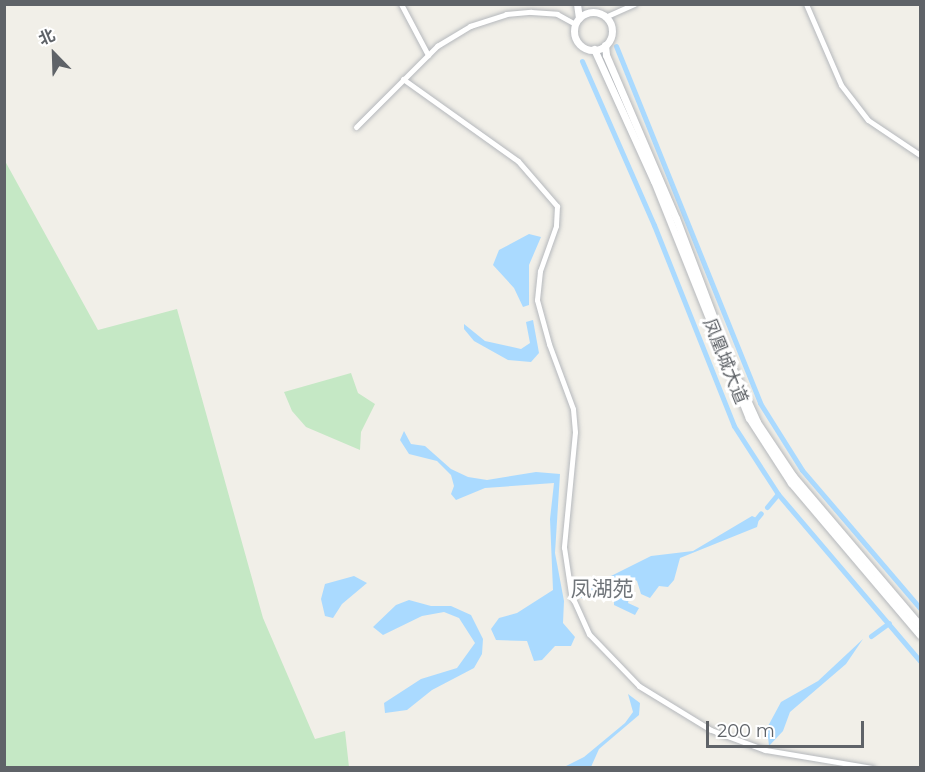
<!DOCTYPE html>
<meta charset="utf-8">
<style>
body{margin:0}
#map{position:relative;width:925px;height:772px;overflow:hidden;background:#f1efe8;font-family:Montserrat,"Noto Sans SC",sans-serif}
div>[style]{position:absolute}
.green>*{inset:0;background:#c5e8c5}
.water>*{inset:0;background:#aadaff}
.canal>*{height:5px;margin:-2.5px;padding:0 2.5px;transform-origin:2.5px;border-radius:2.5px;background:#aadaff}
.roads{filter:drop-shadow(0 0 2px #b5b8bc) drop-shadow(0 0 2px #b5b8bc)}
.street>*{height:5px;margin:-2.5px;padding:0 2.5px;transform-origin:2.5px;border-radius:2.5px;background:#fff}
.secondary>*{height:7px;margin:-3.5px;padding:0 3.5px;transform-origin:3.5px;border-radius:3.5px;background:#fff}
.secondary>.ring{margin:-3.5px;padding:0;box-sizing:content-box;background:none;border:7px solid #fff;border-radius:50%}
span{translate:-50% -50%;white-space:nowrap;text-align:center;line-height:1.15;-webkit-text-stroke:6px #fff;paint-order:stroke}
.street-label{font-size:18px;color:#5f6368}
.quarter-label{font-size:21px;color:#70757a}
.frame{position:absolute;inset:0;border:6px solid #5f6368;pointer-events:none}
.north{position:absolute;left:24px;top:24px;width:60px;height:60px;-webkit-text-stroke:4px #fff;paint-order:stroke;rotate:337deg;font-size:16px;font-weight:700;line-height:24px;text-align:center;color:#5f6368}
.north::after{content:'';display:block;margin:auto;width:21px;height:27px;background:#5f6368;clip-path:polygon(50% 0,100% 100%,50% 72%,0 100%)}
.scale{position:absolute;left:706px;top:721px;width:158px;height:27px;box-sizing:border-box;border:3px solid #5f6368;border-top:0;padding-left:8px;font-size:18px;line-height:21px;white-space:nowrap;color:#5f6368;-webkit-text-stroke:4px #fff;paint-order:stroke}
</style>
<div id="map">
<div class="green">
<div style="clip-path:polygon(5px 161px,98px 330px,177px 309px,263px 618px,315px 739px,345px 731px,349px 767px,5px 767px)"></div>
<div style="clip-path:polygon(351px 373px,358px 393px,375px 404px,361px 432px,360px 450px,306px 427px,292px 411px,284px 392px)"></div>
</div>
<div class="water">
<div style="clip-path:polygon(529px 234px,541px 237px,529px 265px,529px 305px,523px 307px,514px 288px,493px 265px,499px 250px)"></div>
<div style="clip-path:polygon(533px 320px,539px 353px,531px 362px,508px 360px,474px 341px,464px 329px,464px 324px,485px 341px,521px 349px,530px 343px,526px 322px)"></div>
<div style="clip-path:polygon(404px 431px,411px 444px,425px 446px,451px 469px,468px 477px,487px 480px,536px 472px,560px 474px,555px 553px,564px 601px,563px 623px,575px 637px,571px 646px,555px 646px,542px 660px,534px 661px,527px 641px,496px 640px,491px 629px,499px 618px,517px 613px,553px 590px,550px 519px,554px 483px,485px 488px,456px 500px,451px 494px,454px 486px,451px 475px,437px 461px,409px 454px,400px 440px)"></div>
<div style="clip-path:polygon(752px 516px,759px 519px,757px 527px,680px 558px,674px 580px,668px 587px,659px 586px,650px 598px,641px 594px,637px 581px,629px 576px,619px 578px,595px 596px,581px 598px,578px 581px,595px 584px,651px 556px,693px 551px)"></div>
<div style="clip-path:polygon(354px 576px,367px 583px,342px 604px,333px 618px,325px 616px,321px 599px,325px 584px)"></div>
<div style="clip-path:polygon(624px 589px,630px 594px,628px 603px,639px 608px,635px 615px,614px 605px,614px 594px)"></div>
<div style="clip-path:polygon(409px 600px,431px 606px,451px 606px,471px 615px,483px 639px,482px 654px,474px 668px,432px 690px,407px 710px,385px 713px,384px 703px,421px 679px,457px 668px,475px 643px,459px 618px,444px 612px,422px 616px,383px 635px,373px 627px,396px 605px)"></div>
<div style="clip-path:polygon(863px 639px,846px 664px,790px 712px,783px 731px,769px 746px,767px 728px,781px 702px,818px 681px)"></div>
<div style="clip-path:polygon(628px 694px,640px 703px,639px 715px,599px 749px,591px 767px,564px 767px,584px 757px,625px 723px,633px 712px)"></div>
</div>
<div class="canal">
<div style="left:616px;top:46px;width:385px;rotate:68deg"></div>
<div style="left:760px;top:403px;width:79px;rotate:57.9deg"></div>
<div style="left:802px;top:470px;width:182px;rotate:49.5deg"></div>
<div style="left:582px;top:61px;width:179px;rotate:66.3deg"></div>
<div style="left:654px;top:225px;width:216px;rotate:68.3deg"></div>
<div style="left:734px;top:426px;width:81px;rotate:57.1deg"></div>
<div style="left:778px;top:494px;width:219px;rotate:49.6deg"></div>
<div style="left:767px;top:507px;width:17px;rotate:-50deg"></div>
<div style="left:757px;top:518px;width:6px;rotate:-51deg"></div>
<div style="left:871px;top:636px;width:22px;rotate:-36deg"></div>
</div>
<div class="roads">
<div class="street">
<div style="left:401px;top:4px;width:58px;rotate:62.1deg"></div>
<div style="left:806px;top:4px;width:88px;rotate:66.6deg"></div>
<div style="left:841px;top:85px;width:44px;rotate:52.4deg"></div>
<div style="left:868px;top:120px;width:63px;rotate:33.9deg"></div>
<div style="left:605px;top:17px;width:32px;rotate:-24deg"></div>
<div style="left:403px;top:79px;width:141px;rotate:35.5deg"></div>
<div style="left:518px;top:161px;width:60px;rotate:49.1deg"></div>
<div style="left:557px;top:206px;width:20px;rotate:93deg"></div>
<div style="left:556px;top:226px;width:48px;rotate:109.6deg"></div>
<div style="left:540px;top:271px;width:29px;rotate:96deg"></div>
<div style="left:537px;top:300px;width:46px;rotate:74.7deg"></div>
<div style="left:549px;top:344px;width:69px;rotate:69.7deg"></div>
<div style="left:573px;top:409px;width:23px;rotate:85deg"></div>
<div style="left:575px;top:432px;width:116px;rotate:95.5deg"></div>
<div style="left:564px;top:547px;width:48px;rotate:81.5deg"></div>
<div style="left:571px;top:594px;width:44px;rotate:65.8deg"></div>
<div style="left:589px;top:634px;width:72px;rotate:46.1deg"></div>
<div style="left:639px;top:686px;width:84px;rotate:31.4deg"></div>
<div style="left:711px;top:730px;width:58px;rotate:20.3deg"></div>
<div style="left:765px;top:750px;width:109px;rotate:9.5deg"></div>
<div style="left:356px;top:127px;width:115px;rotate:-45deg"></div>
<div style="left:437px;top:46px;width:39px;rotate:-31deg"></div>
<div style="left:470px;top:26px;width:38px;rotate:-18deg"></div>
<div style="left:506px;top:14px;width:25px;rotate:-5deg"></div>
<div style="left:531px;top:12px;width:26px;rotate:4deg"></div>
<div style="left:557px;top:14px;width:21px;rotate:29deg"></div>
</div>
<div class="secondary">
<div style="left:577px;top:4px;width:14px;rotate:82deg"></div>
<div class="ring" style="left:574px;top:12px;width:31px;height:31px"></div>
<div style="left:605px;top:45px;width:10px;rotate:84deg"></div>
<div style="left:606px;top:55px;width:177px;rotate:66.8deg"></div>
<div style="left:676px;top:218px;width:161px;rotate:69.3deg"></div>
<div style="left:733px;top:369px;width:58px;rotate:65.6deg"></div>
<div style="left:757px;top:422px;width:65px;rotate:56.3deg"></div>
<div style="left:793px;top:476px;width:196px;rotate:49.6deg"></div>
<div style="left:594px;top:49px;width:145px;rotate:65.6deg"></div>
<div style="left:654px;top:181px;width:255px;rotate:68.2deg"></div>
<div style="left:749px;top:418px;width:77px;rotate:57.1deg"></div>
<div style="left:791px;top:483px;width:199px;rotate:49.7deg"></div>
</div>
</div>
<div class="street-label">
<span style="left:725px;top:361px;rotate:68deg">凤凰城大道</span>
</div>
<div class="quarter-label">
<span style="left:602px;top:589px">凤湖苑</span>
</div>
<div class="frame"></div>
<div class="north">北</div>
<div class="scale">200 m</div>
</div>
